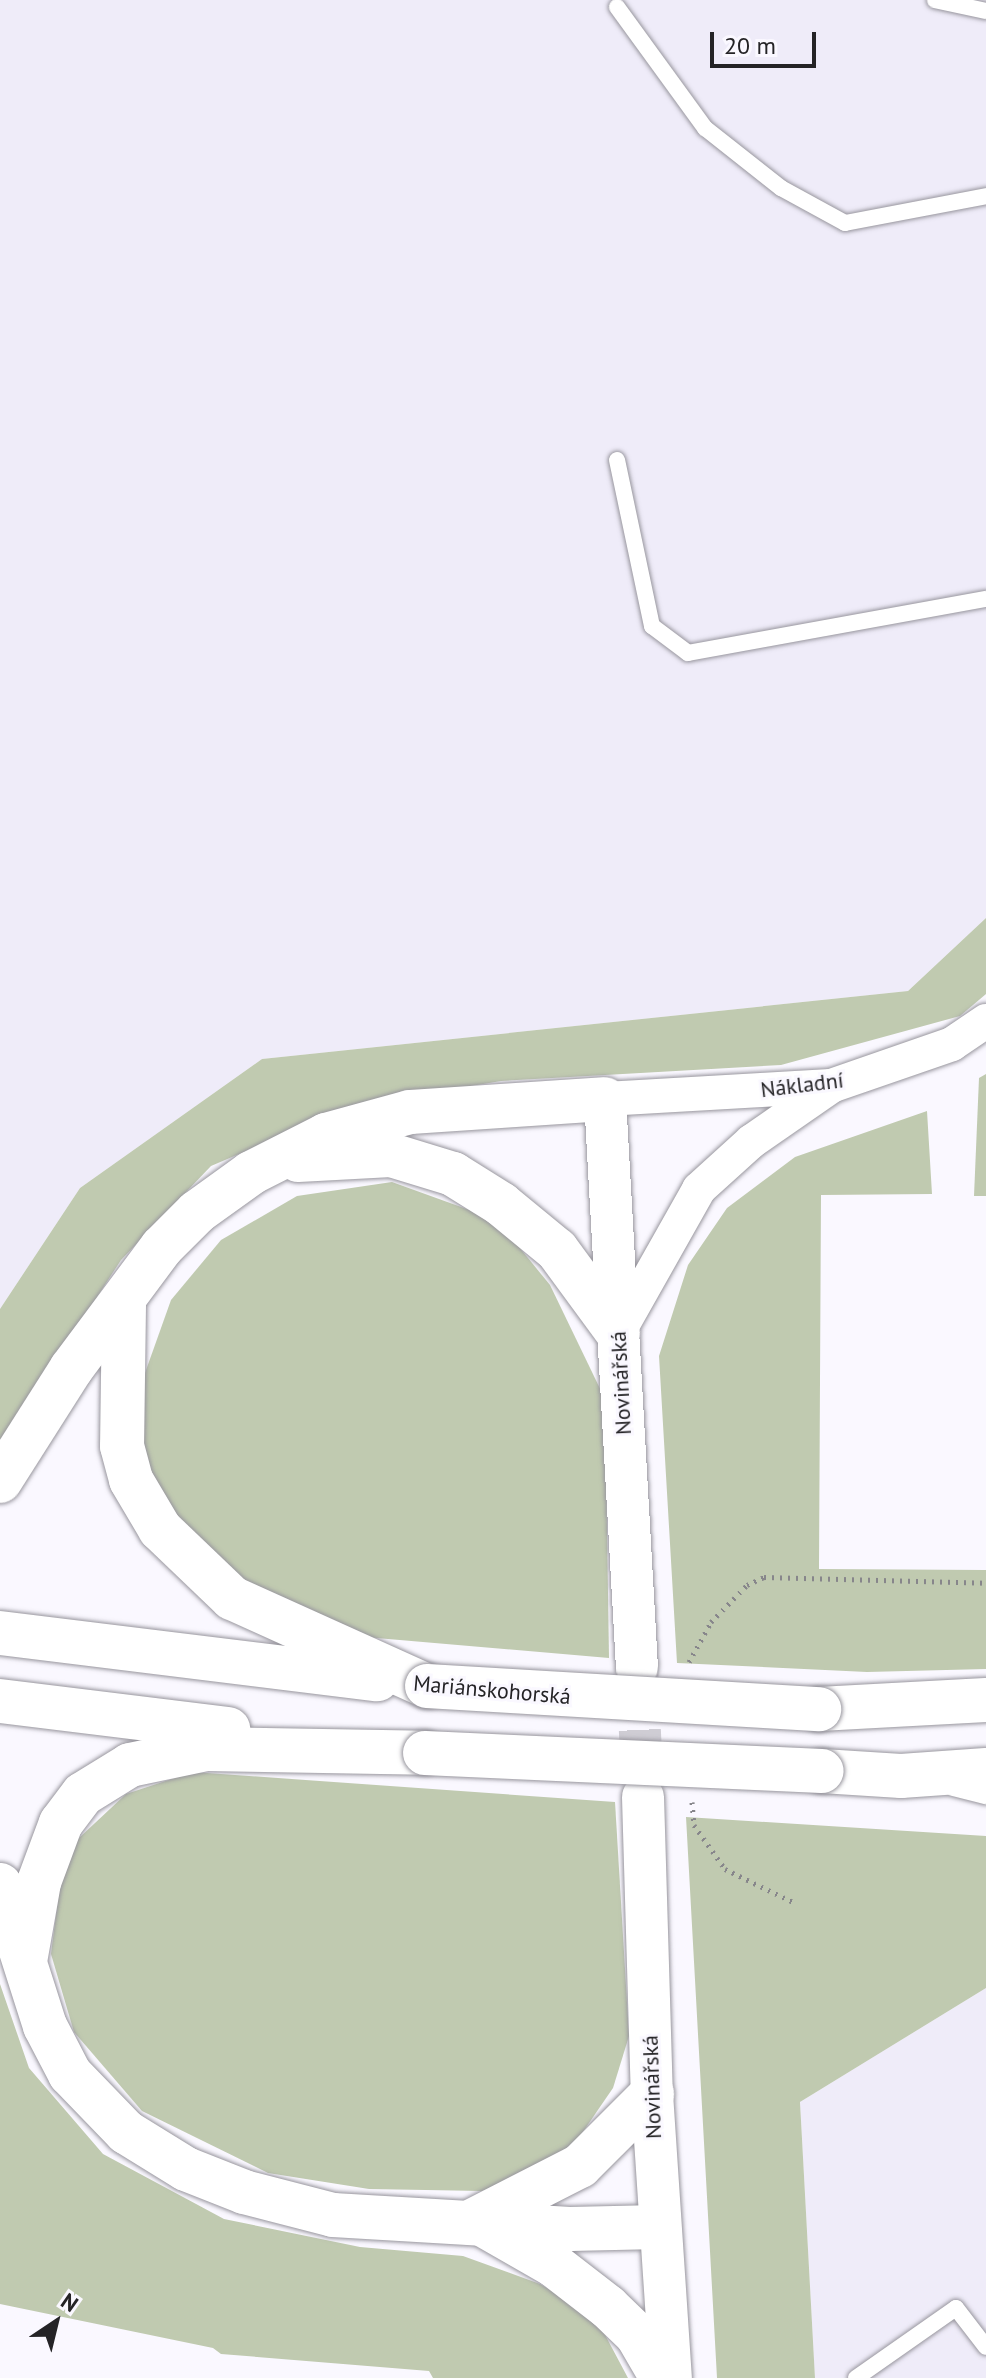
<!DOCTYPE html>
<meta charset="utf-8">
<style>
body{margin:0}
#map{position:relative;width:986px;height:2378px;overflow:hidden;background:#faf8ff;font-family:"PT Sans",sans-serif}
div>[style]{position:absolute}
.built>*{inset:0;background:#efecf9}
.green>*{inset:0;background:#c0cab0}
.tertiary-tunnel>*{height:42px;margin-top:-21px;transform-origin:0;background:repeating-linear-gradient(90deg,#cfcdd4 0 42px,transparent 0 63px)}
.path>*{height:5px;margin-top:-2.5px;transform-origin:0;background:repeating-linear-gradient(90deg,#87868b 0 2px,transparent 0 8px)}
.roads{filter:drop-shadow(0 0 2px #98969e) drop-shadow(0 0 2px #98969e)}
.service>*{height:16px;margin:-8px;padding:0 8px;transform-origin:8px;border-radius:8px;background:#fff}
.minor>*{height:34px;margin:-17px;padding:0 17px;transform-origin:17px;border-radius:17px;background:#fff}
.tertiary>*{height:42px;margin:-21px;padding:0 21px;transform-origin:21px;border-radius:21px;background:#fff}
.secondary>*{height:44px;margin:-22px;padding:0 22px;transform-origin:22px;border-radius:22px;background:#fff}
.bridges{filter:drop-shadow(0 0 2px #98969e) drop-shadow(0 0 2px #98969e)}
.secondary-bridge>*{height:44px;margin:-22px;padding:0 22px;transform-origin:22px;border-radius:22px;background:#fff}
span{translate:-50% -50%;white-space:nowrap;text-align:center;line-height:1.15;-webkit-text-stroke:6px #faf8ff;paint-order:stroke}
.street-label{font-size:22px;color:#242326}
.north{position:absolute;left:16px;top:2282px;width:80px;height:80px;-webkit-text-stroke:6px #faf8ff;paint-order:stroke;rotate:35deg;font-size:22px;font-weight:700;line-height:32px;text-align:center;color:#242326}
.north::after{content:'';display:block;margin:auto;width:28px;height:36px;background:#242326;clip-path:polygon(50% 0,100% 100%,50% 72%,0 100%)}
.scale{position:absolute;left:710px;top:32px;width:106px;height:36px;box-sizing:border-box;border:4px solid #242326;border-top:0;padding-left:10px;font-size:24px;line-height:28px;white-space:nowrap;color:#242326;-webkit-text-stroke:6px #faf8ff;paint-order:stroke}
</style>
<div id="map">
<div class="built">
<div style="clip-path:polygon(0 0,986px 0,986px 918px,908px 991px,262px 1059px,80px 1188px,0 1309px)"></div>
<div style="clip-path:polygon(986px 1988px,986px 2378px,815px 2378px,800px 2102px)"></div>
</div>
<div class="green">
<div style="clip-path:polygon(986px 918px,986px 994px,960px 1016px,781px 1065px,501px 1081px,352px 1106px,211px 1166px,121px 1260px,0 1447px,0 1309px,80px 1188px,262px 1059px,908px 991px)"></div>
<div style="clip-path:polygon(986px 1074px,986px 1196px,974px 1196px,979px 1078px)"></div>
<div style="clip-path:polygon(927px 1111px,932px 1194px,821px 1195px,819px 1569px,986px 1570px,986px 1669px,867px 1672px,677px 1663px,659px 1356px,688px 1265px,727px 1208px,795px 1157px)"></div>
<div style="clip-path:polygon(392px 1182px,497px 1220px,550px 1285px,605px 1399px,609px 1658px,330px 1634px,228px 1580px,180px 1535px,142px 1459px,140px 1387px,171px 1300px,221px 1240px,297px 1196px)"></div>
<div style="clip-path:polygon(193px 1772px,615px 1802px,629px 2036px,613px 2088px,578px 2139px,537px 2170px,482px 2191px,369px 2189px,268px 2173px,142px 2111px,74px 2032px,51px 1954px,64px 1852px,126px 1794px)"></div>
<div style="clip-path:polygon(686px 1817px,986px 1836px,986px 1988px,800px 2102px,815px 2378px,717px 2378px)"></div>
<div style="clip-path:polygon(0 1984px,29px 2068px,103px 2154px,224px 2219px,360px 2247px,463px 2256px,540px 2284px,595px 2316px,628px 2378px,433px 2378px,429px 2371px,221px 2354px,213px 2348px,0 2304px)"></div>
</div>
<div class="tertiary-tunnel">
<div style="left:637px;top:1667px;width:130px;rotate:87.4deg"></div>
</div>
<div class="path">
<div style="left:689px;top:1662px;width:46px;rotate:-61.2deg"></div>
<div style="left:711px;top:1622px;width:52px;rotate:-45.8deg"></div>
<div style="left:747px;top:1585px;width:19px;rotate:-25deg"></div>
<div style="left:764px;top:1577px;width:222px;rotate:1.5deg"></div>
<div style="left:692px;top:1802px;width:23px;rotate:85deg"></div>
<div style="left:694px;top:1825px;width:54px;rotate:54.8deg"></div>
<div style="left:725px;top:1869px;width:78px;rotate:25.9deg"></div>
</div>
<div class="roads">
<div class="service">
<div style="left:935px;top:0;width:52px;rotate:12.2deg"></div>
<div style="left:617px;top:7px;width:150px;rotate:54deg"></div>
<div style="left:705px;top:128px;width:97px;rotate:38.3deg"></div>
<div style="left:781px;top:188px;width:73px;rotate:28.7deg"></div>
<div style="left:845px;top:223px;width:144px;rotate:-10.8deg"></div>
<div style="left:617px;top:460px;width:170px;rotate:78.1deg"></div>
<div style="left:652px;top:626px;width:45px;rotate:36.9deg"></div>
<div style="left:688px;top:653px;width:303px;rotate:-10.3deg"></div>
<div style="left:953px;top:1788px;width:34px;rotate:14deg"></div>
<div style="left:856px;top:2378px;width:122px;rotate:-35deg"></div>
<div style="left:956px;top:2308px;width:49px;rotate:52.4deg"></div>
</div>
<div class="minor">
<div style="left:605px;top:1099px;width:226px;rotate:-3.3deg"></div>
<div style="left:831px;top:1086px;width:128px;rotate:-19.1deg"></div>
<div style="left:952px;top:1044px;width:41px;rotate:-34.1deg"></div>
<div style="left:618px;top:1333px;width:165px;rotate:-60.6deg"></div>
<div style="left:699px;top:1189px;width:72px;rotate:-42.2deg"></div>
<div style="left:752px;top:1141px;width:95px;rotate:-34.7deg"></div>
</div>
<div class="tertiary">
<div style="left:605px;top:1099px;width:569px;rotate:86.78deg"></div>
<div style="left:643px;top:1797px;width:297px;rotate:88.3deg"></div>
<div style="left:652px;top:2094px;width:285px;rotate:86.2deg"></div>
</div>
<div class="secondary">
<div style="left:298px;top:1160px;width:93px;rotate:-3.1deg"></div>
<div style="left:391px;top:1155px;width:65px;rotate:17deg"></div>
<div style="left:453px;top:1174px;width:57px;rotate:32deg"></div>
<div style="left:501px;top:1204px;width:72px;rotate:39.4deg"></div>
<div style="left:557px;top:1250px;width:103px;rotate:53.7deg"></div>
<div style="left:124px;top:1305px;width:141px;rotate:90.8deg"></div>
<div style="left:122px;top:1446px;width:35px;rotate:75deg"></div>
<div style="left:131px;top:1480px;width:57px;rotate:59.4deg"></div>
<div style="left:160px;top:1529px;width:100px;rotate:43.8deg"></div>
<div style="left:232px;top:1598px;width:214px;rotate:24.3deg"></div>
<div style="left:0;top:1481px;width:133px;rotate:-57.6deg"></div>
<div style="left:71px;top:1369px;width:152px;rotate:-53.3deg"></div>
<div style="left:162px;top:1247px;width:49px;rotate:-45deg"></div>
<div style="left:197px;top:1212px;width:67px;rotate:-35.8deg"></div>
<div style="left:251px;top:1173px;width:84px;rotate:-26.9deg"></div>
<div style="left:326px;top:1135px;width:87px;rotate:-15.3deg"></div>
<div style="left:410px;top:1112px;width:195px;rotate:-3.8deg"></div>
<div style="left:0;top:1633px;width:380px;rotate:7deg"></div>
<div style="left:0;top:1701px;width:230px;rotate:7deg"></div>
<div style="left:819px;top:1709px;width:167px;rotate:-3.1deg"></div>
<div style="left:822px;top:1771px;width:79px;rotate:3.6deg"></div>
<div style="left:901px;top:1776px;width:85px;rotate:-4deg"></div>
<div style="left:0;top:1885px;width:148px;rotate:72.3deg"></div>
<div style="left:45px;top:2026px;width:54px;rotate:62.5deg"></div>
<div style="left:70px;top:2074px;width:81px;rotate:46deg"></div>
<div style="left:126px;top:2132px;width:70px;rotate:31.7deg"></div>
<div style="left:186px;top:2169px;width:62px;rotate:21.6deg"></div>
<div style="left:244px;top:2192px;width:92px;rotate:14.5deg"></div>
<div style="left:333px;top:2215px;width:237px;rotate:3.4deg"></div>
<div style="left:570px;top:2229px;width:89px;rotate:-1.3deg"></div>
<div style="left:26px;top:1956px;width:75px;rotate:-80deg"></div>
<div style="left:39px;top:1882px;width:63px;rotate:-69.6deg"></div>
<div style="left:61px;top:1823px;width:36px;rotate:-53deg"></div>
<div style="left:83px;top:1794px;width:55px;rotate:-31.7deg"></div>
<div style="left:130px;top:1765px;width:78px;rotate:-11.9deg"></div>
<div style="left:206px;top:1749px;width:219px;rotate:1deg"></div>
<div style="left:474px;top:2220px;width:119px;rotate:-27deg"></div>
<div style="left:580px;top:2166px;width:102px;rotate:-45deg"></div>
<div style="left:487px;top:2227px;width:78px;rotate:29.8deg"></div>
<div style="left:555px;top:2266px;width:67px;rotate:37.7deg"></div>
<div style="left:608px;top:2307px;width:40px;rotate:44deg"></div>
<div style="left:637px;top:2335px;width:50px;rotate:59.8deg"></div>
</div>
</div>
<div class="bridges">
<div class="secondary-bridge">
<div style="left:427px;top:1686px;width:393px;rotate:3.4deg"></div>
<div style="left:425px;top:1753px;width:397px;rotate:2.6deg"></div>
</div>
</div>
<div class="street-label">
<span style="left:802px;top:1085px;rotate:-7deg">Nákladní</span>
<span style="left:621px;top:1383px;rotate:-93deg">Novinářská</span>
<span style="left:492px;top:1690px;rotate:5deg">Mariánskohorská</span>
<span style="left:652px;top:2087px;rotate:-92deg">Novinářská</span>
</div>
<div class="north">N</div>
<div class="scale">20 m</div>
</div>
